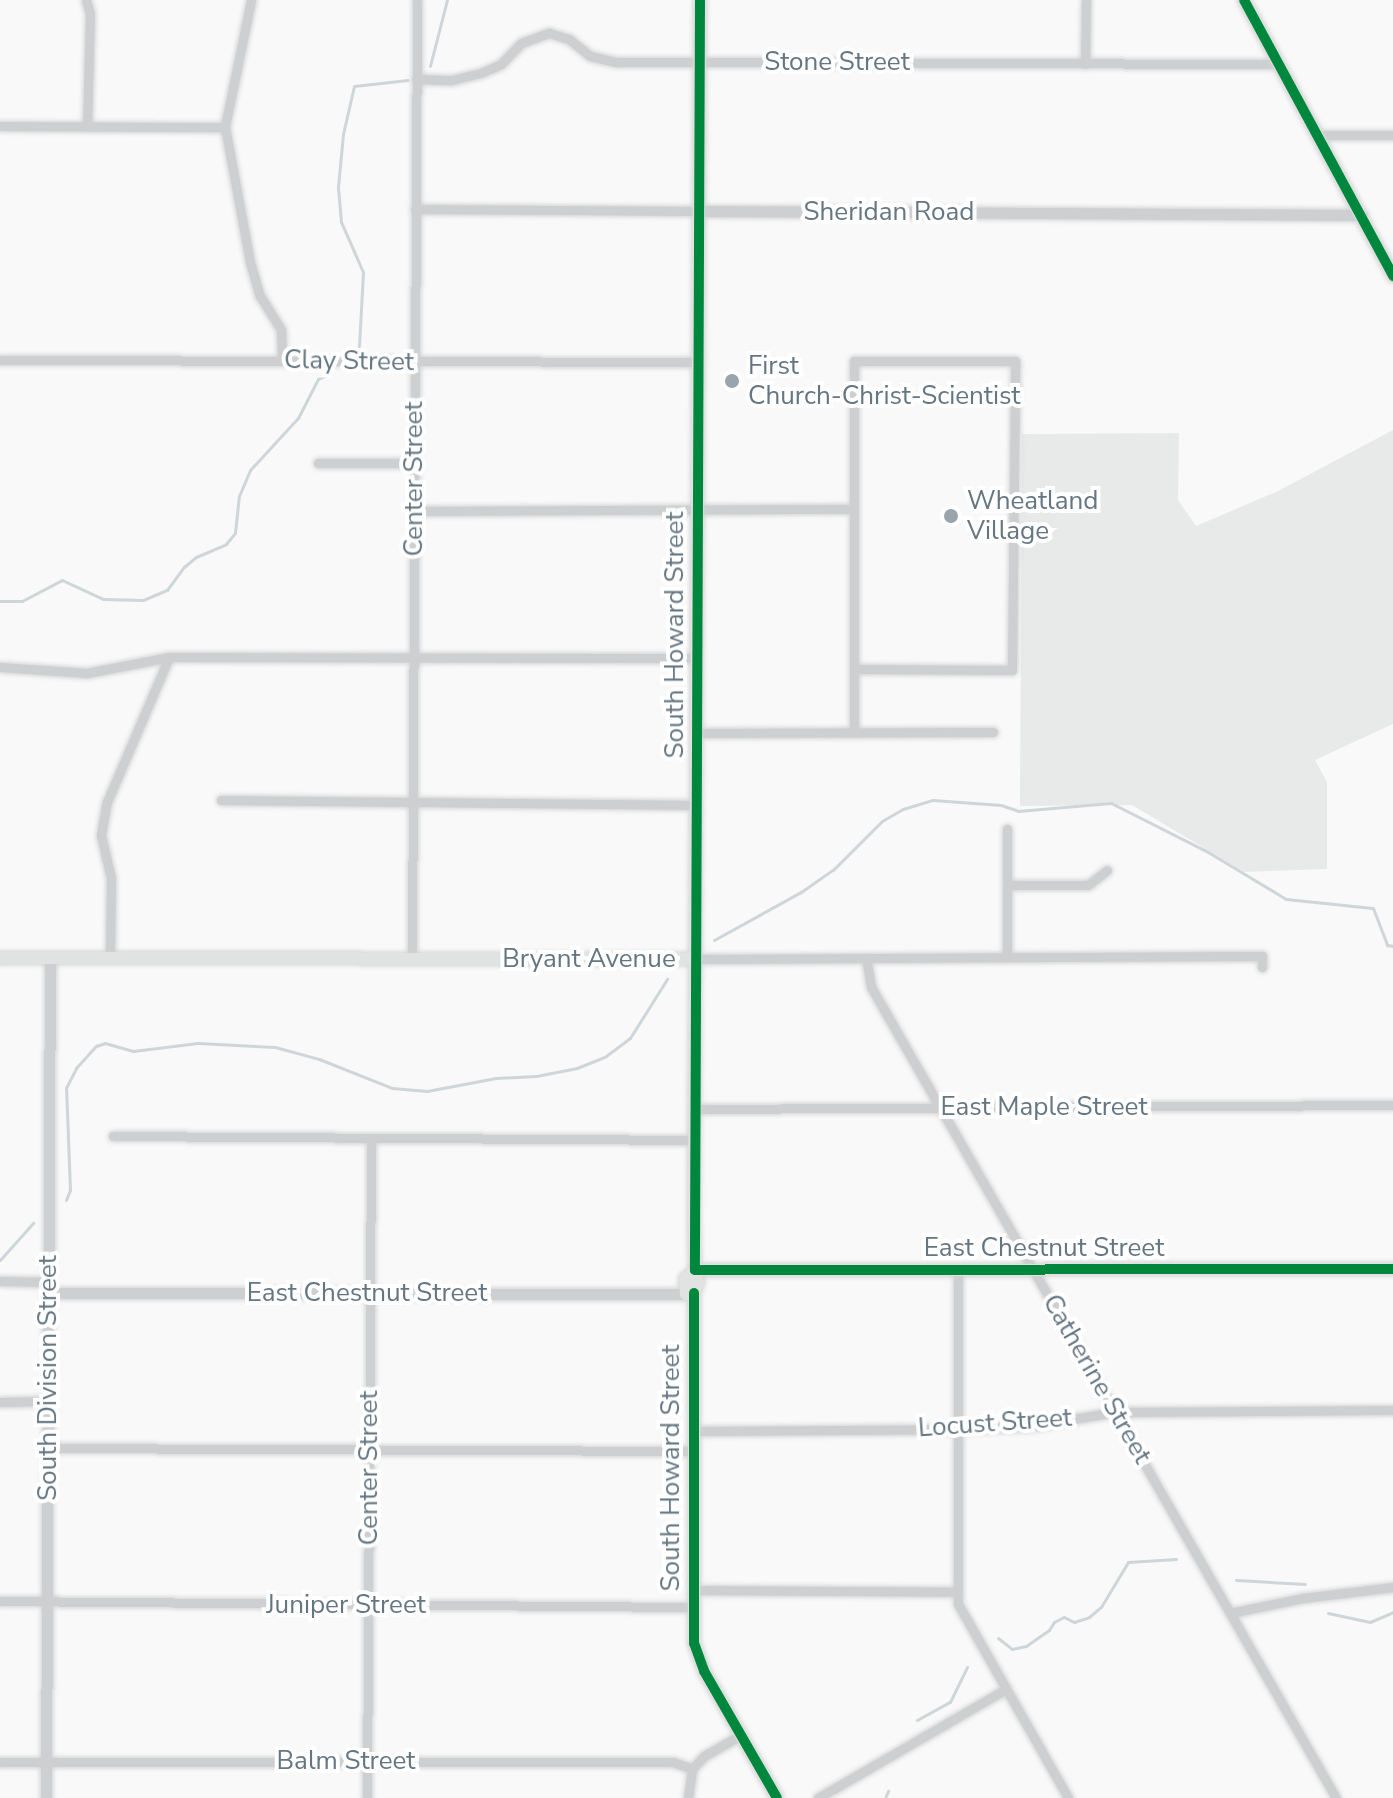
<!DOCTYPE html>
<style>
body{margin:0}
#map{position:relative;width:1393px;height:1798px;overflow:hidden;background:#f9f9f9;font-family:"Nunito Sans",sans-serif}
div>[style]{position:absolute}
.built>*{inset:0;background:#e8e9e9}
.stream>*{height:3px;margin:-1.5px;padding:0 1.5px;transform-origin:1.5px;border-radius:1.5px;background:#ced6d9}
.roads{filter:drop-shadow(0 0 2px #d5d6d7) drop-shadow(0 0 2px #d5d6d7)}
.minor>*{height:9px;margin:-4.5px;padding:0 4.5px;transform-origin:4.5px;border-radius:4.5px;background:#cecfd0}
.tertiary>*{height:11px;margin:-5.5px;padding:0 5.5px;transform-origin:5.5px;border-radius:5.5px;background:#cecfd0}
.secondary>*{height:12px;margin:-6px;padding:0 6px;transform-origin:6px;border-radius:6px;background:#e1e2e2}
.cycleway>*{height:10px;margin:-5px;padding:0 5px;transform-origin:5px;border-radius:5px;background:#00873e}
.dots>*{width:22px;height:22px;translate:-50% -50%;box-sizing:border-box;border:4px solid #fff;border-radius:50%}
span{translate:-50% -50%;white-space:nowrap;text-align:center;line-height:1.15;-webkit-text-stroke:8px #fff;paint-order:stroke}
.street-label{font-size:26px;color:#657683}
.poi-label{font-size:26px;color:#657683}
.left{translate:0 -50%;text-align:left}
</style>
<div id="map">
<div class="built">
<div style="clip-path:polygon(1393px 430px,1393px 724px,1315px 760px,1327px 782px,1327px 869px,1244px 872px,1132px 805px,1020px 806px,1022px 434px,1179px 433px,1178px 500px,1196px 526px,1278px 491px)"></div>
</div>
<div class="stream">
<div style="left:430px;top:66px;width:68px;rotate:-75.6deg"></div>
<div style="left:359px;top:346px;width:74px;rotate:-86.9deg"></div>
<div style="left:363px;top:272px;width:55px;rotate:-113.7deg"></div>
<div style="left:341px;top:222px;width:35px;rotate:-95deg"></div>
<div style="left:338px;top:187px;width:53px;rotate:-84.6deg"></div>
<div style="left:343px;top:134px;width:49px;rotate:-77.1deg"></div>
<div style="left:354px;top:86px;width:54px;rotate:-6.3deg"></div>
<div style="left:0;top:601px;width:22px"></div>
<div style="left:22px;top:601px;width:45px;rotate:-27.7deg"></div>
<div style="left:62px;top:580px;width:45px;rotate:24.9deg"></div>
<div style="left:103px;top:599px;width:40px;rotate:1.4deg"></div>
<div style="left:143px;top:600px;width:26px;rotate:-23deg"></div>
<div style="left:167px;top:590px;width:29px;rotate:-54deg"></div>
<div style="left:184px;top:567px;width:16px;rotate:-40deg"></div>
<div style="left:196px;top:557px;width:33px;rotate:-23deg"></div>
<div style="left:226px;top:544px;width:14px;rotate:-51deg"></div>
<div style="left:235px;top:533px;width:37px;rotate:-84deg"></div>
<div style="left:239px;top:496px;width:28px;rotate:-67deg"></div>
<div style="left:250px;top:470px;width:71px;rotate:-47.3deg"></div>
<div style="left:298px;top:418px;width:44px;rotate:-62.9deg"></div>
<div style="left:318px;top:379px;width:14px;rotate:-25deg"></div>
<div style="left:714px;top:940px;width:99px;rotate:-28.9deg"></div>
<div style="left:801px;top:892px;width:39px;rotate:-35deg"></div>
<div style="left:833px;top:870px;width:69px;rotate:-45deg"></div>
<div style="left:882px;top:821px;width:24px;rotate:-30deg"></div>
<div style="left:903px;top:809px;width:31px;rotate:-17deg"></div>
<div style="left:933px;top:800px;width:68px;rotate:4.2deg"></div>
<div style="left:1001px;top:805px;width:18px;rotate:19deg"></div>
<div style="left:1018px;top:811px;width:93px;rotate:-4.9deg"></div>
<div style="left:1111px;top:803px;width:109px;rotate:26.8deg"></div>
<div style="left:1208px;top:852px;width:91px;rotate:31.1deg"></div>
<div style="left:1286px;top:899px;width:87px;rotate:5.9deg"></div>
<div style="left:1373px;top:908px;width:40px;rotate:69deg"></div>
<div style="left:1387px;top:945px;width:6px;rotate:9deg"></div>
<div style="left:66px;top:1200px;width:11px;rotate:-68deg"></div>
<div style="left:70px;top:1190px;width:102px;rotate:-92.2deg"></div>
<div style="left:66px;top:1088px;width:22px;rotate:-63deg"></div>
<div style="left:76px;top:1068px;width:30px;rotate:-48deg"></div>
<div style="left:96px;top:1046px;width:9px;rotate:-18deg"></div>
<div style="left:105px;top:1043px;width:29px;rotate:16deg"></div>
<div style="left:133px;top:1051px;width:65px;rotate:-7deg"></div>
<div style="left:198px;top:1043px;width:77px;rotate:3deg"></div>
<div style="left:275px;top:1047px;width:46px;rotate:15.3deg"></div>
<div style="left:319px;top:1059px;width:79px;rotate:21.7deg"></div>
<div style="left:392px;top:1088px;width:35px;rotate:5deg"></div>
<div style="left:427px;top:1091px;width:70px;rotate:-10.7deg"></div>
<div style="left:496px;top:1078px;width:40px;rotate:-2.9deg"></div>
<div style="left:536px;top:1076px;width:42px;rotate:-11deg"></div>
<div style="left:577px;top:1068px;width:31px;rotate:-22deg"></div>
<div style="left:606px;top:1056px;width:30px;rotate:-37deg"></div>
<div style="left:630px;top:1038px;width:70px;rotate:-57.9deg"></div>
<div style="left:0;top:1260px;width:50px;rotate:-48.3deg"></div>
<div style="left:1236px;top:1580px;width:69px;rotate:3.3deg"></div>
<div style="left:1328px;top:1613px;width:43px;rotate:12.1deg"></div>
<div style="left:1370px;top:1622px;width:25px;rotate:-23deg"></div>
<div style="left:998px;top:1638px;width:18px;rotate:38deg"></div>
<div style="left:1012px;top:1649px;width:14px;rotate:-12deg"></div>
<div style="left:1026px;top:1646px;width:28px;rotate:-35deg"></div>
<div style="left:1049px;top:1630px;width:9px;rotate:-58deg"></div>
<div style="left:1054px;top:1622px;width:11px;rotate:-27deg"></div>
<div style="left:1064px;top:1617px;width:11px;rotate:27deg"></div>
<div style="left:1074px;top:1622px;width:16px;rotate:-18deg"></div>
<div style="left:1089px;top:1617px;width:16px;rotate:-40deg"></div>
<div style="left:1101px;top:1607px;width:52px;rotate:-59deg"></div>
<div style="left:1128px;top:1562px;width:48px;rotate:-3.6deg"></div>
<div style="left:917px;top:1720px;width:38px;rotate:-29deg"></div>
<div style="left:950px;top:1702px;width:39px;rotate:-64deg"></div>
<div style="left:885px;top:1798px;width:8px;rotate:-67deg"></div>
</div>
<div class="roads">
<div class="minor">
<div style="left:86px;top:0;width:15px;rotate:74deg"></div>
<div style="left:90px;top:14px;width:112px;rotate:91.5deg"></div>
<div style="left:251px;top:0;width:130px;rotate:101.6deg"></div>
<div style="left:225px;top:127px;width:137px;rotate:79.5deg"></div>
<div style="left:250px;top:262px;width:35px;rotate:74deg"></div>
<div style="left:260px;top:296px;width:40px;rotate:58deg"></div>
<div style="left:281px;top:330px;width:30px;rotate:88deg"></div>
<div style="left:1085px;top:64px;width:64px;rotate:-89.1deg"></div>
<div style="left:416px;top:79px;width:36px;rotate:2deg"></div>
<div style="left:452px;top:80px;width:30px;rotate:-14deg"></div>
<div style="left:481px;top:73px;width:22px;rotate:-24deg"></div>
<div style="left:501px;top:64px;width:29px;rotate:-46deg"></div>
<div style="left:521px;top:43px;width:30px;rotate:-20deg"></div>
<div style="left:549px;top:33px;width:21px;rotate:17deg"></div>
<div style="left:569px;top:39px;width:27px;rotate:39deg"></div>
<div style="left:590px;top:56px;width:28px;rotate:13deg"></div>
<div style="left:617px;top:62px;width:661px;rotate:0.17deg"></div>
<div style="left:0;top:126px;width:225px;rotate:0.3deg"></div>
<div style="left:1320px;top:135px;width:73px"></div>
<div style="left:415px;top:209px;width:284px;rotate:0.4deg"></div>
<div style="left:0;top:360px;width:699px;rotate:0.16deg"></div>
<div style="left:318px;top:463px;width:96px"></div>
<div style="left:414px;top:511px;width:440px;rotate:-0.3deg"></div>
<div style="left:0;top:667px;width:87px;rotate:3.9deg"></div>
<div style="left:87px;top:673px;width:84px;rotate:-11deg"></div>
<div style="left:169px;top:657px;width:528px;rotate:0.11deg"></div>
<div style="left:854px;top:669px;width:158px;rotate:0.4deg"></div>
<div style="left:1012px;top:670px;width:309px;rotate:-89.4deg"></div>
<div style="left:1015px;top:361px;width:161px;rotate:180deg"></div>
<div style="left:854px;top:361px;width:371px;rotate:90deg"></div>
<div style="left:697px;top:733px;width:296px;rotate:-0.2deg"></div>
<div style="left:221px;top:800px;width:476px;rotate:0.6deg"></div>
<div style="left:1007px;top:829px;width:128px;rotate:90deg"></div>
<div style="left:1007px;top:885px;width:81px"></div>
<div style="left:1088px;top:885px;width:24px;rotate:-38deg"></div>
<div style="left:110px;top:958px;width:80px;rotate:-89.3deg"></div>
<div style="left:111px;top:878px;width:44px;rotate:-103.1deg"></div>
<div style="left:101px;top:835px;width:34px;rotate:-80deg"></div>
<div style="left:107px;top:802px;width:158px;rotate:-66.8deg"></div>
<div style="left:866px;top:958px;width:29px;rotate:80deg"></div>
<div style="left:871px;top:987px;width:935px;rotate:60.17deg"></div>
<div style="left:412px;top:959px;width:959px;rotate:-89.7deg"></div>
<div style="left:696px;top:959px;width:566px;rotate:-0.3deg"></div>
<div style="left:1262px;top:956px;width:11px;rotate:90deg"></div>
<div style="left:695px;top:1109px;width:698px;rotate:-0.33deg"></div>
<div style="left:113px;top:1136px;width:582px;rotate:0.39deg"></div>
<div style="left:958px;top:1270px;width:334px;rotate:90deg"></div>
<div style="left:958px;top:1604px;width:223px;rotate:60.4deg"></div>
<div style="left:0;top:1281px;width:49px;rotate:1.2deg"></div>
<div style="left:0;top:1402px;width:48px;rotate:-1.2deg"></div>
<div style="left:693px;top:1431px;width:264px;rotate:-0.4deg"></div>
<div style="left:957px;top:1429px;width:75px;rotate:-2.3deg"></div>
<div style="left:1032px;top:1426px;width:84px;rotate:-9.6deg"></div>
<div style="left:1115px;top:1412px;width:278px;rotate:-0.4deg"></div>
<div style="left:48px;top:1448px;width:645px;rotate:0.27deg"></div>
<div style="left:692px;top:1590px;width:264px;rotate:0.4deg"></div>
<div style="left:0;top:1601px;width:692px;rotate:0.5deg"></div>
<div style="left:1230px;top:1613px;width:75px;rotate:-11.6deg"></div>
<div style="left:1303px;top:1598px;width:91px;rotate:-7deg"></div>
<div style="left:0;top:1762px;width:673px"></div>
<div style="left:673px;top:1762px;width:20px;rotate:20deg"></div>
<div style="left:367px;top:1798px;width:660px;rotate:-89.65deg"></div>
<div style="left:688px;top:1798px;width:29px;rotate:-82deg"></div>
<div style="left:692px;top:1769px;width:18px;rotate:-47deg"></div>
<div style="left:704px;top:1756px;width:43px;rotate:-29.6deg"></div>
<div style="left:818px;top:1798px;width:217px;rotate:-30.1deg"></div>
</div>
<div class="tertiary">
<div style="left:699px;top:211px;width:663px;rotate:0.35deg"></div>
<div style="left:49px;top:1293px;width:637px;rotate:0.09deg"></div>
<div style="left:46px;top:1798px;width:840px;rotate:-89.73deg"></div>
</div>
<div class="secondary">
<div style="left:1244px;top:0;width:314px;rotate:61.6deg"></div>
<div style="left:0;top:958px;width:696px;rotate:0.08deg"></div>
<div style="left:695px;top:1270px;width:13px;rotate:138deg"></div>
<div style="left:685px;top:1279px;width:15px;rotate:86deg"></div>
<div style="left:686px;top:1294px;width:8px;rotate:-7deg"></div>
<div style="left:694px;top:1293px;width:12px;rotate:-70deg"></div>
<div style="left:698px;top:1282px;width:12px;rotate:-104deg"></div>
<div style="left:695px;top:1270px;width:52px;rotate:-91.1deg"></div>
<div style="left:694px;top:1218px;width:1218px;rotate:-89.72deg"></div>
<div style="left:695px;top:1270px;width:698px;rotate:-0.08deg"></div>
<div style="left:694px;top:1293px;width:350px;rotate:90deg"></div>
<div style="left:694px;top:1643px;width:30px;rotate:70deg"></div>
<div style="left:704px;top:1671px;width:146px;rotate:60.1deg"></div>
</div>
</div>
<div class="cycleway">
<div style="left:700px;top:0;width:1270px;rotate:90.23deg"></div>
<div style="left:695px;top:1270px;width:698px;rotate:-0.08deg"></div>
<div style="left:1244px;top:0;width:314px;rotate:61.6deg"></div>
<div style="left:694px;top:1293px;width:350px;rotate:90deg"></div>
<div style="left:694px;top:1643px;width:30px;rotate:70deg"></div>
<div style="left:704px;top:1671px;width:146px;rotate:60.1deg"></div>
</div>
<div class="dots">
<div style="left:732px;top:381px;background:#99a4ac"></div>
<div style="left:951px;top:516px;background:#99a4ac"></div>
</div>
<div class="street-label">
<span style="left:837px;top:62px">Stone Street</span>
<span style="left:889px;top:212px">Sheridan Road</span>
<span style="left:349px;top:361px;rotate:1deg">Clay Street</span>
<span style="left:414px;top:479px;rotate:-90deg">Center Street</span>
<span style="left:675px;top:635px;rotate:-90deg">South Howard Street</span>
<span style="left:589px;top:959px">Bryant Avenue</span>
<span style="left:1044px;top:1107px">East Maple Street</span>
<span style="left:1044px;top:1248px">East Chestnut Street</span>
<span style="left:367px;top:1293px">East Chestnut Street</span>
<span style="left:48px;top:1378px;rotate:-90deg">South Division Street</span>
<span style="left:1097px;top:1379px;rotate:60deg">Catherine Street</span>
<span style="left:995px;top:1423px;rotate:-4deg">Locust Street</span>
<span style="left:369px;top:1468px;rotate:-90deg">Center Street</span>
<span style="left:671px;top:1468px;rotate:-90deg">South Howard Street</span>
<span style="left:346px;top:1605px">Juniper Street</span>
<span style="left:346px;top:1761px">Balm Street</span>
</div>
<div class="poi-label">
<span class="left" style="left:748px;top:381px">First<br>Church-Christ-Scientist</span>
<span class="left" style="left:967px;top:516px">Wheatland<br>Village</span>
</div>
</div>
